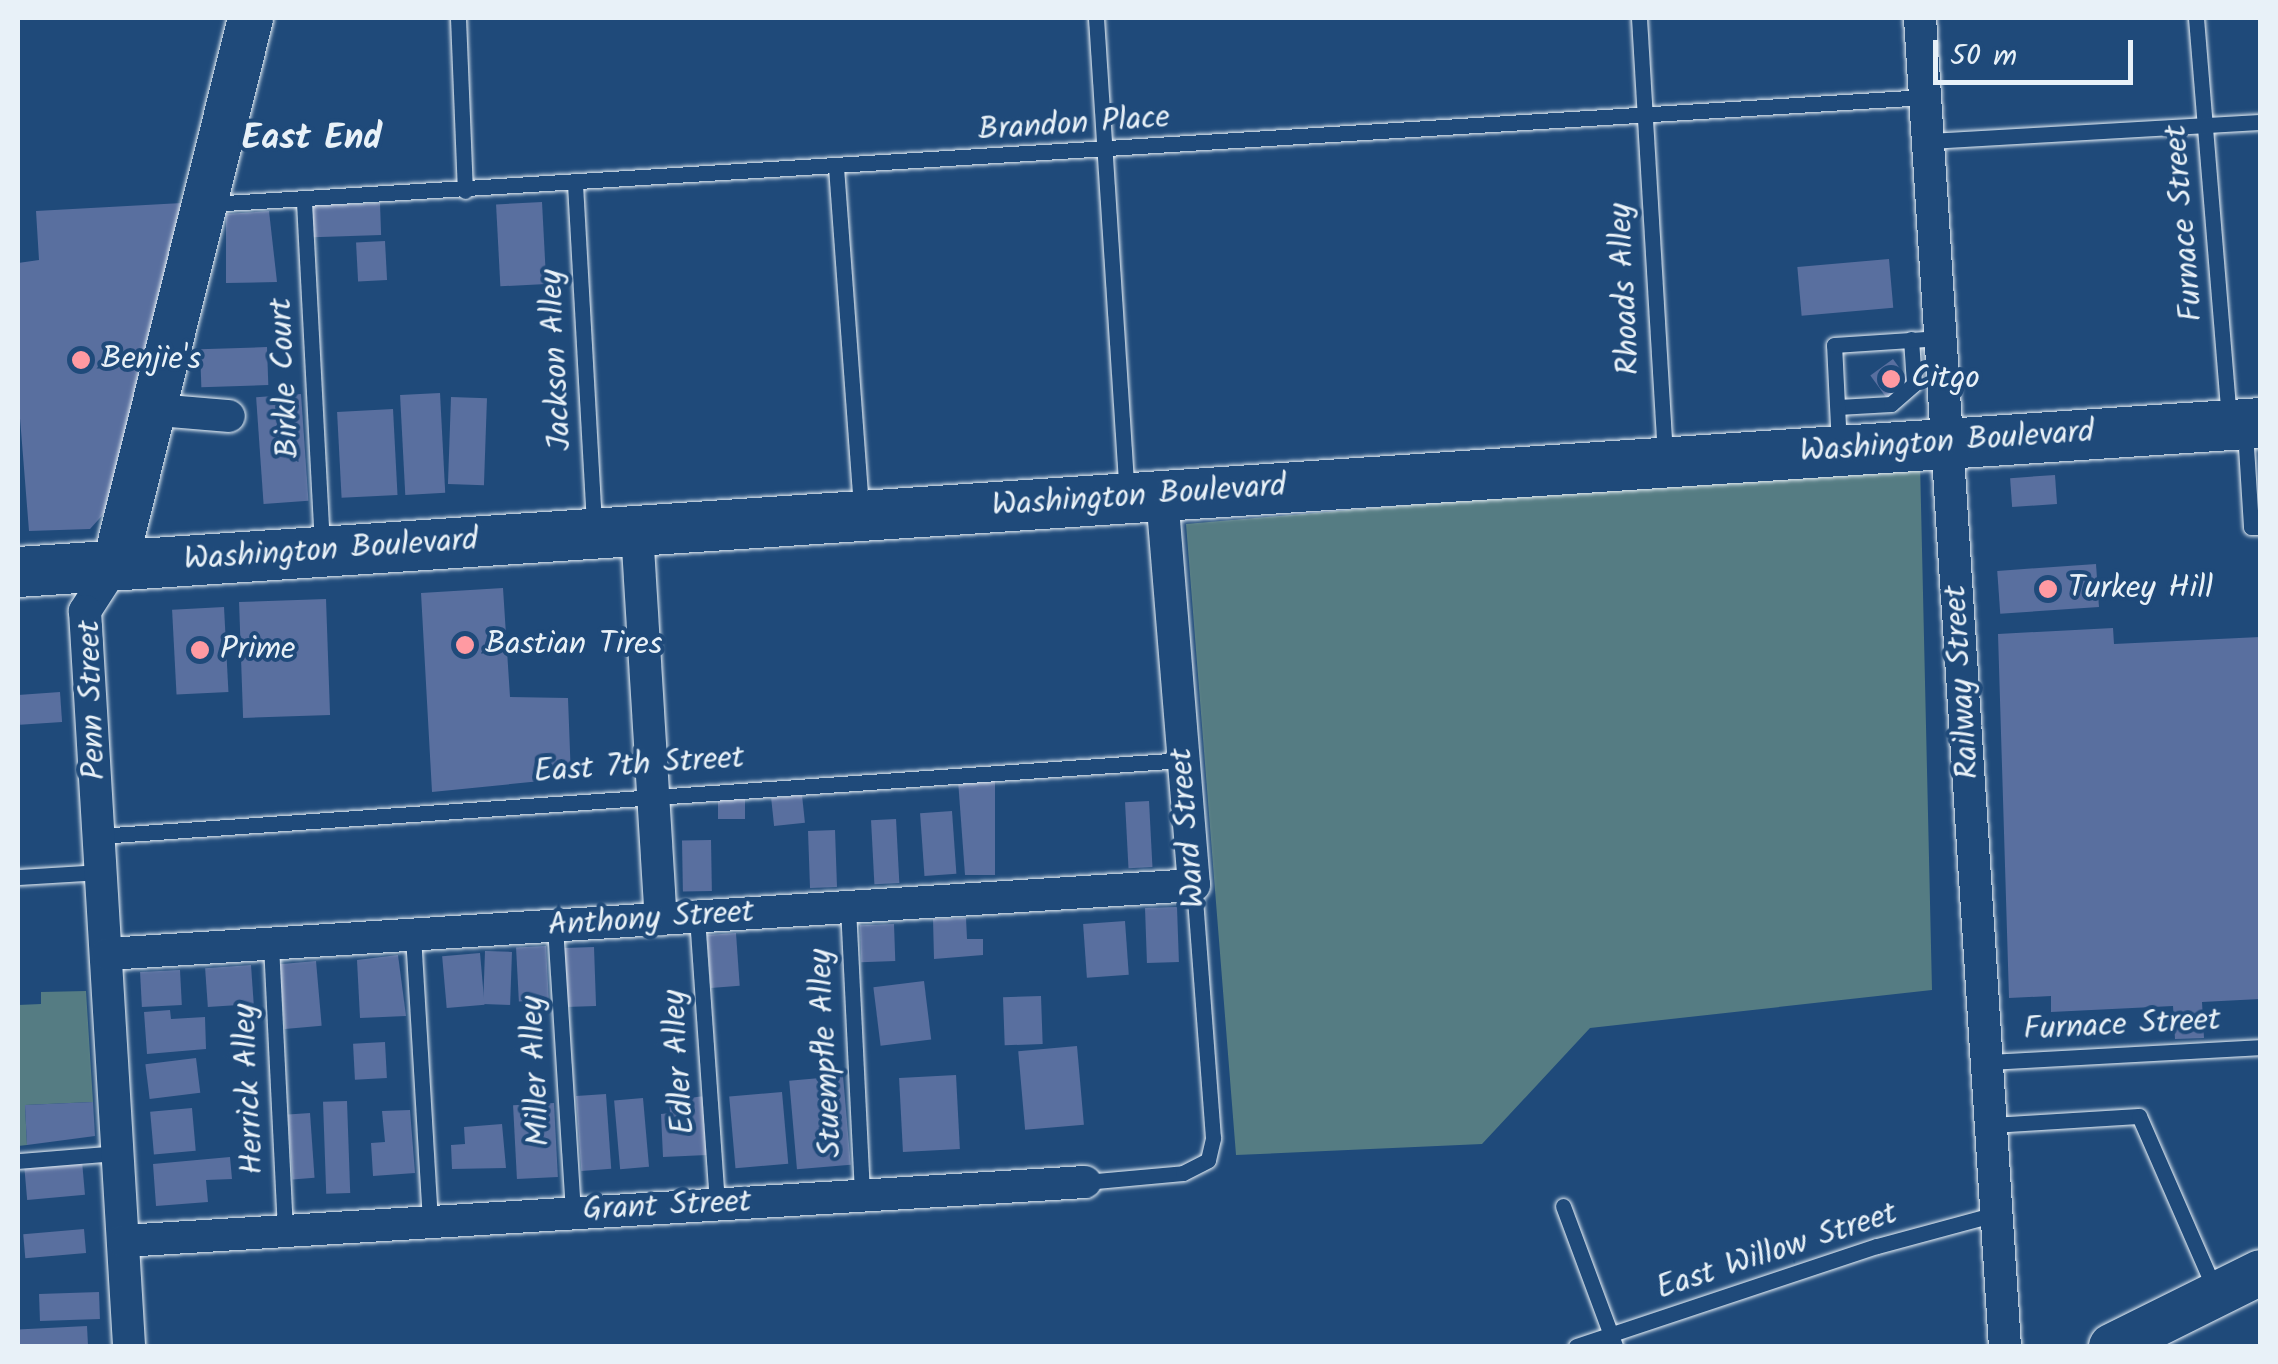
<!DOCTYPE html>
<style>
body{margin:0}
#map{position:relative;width:2278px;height:1364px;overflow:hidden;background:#1f4a7a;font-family:Kalam,sans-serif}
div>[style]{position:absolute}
.green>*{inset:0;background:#557c83}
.building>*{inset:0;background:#596f9f;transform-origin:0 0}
.roads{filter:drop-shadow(0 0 2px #e8f1f8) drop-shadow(0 0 2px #e8f1f8)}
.lane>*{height:15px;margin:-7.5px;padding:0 7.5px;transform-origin:7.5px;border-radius:7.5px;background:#1f4a7a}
.street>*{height:32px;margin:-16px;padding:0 16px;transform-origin:16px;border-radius:16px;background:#1f4a7a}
.secondary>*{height:45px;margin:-22.5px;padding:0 22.5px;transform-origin:22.5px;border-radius:22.5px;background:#1f4a7a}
.primary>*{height:50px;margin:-25px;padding:0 25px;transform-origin:25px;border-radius:25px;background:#1f4a7a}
.dots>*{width:28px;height:28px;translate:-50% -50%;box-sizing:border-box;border:5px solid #1f4a7a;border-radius:50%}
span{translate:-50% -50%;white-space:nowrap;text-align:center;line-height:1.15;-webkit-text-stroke:8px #1f4a7a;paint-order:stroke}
.street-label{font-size:32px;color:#e8f1f8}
.poi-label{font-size:32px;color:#e8f1f8}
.left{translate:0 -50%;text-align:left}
.neighbourhood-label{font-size:35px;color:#e8f1f8;font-weight:700}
.frame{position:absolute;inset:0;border:20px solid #e8f1f8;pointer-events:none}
.scale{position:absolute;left:1933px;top:40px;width:200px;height:45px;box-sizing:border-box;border:5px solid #e8f1f8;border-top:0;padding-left:12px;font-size:30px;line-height:35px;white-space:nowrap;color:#e8f1f8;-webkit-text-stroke:8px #1f4a7a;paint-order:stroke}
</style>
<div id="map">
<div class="green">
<div style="clip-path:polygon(1920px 461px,1932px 990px,1590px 1028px,1482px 1144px,1236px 1155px,1186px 524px)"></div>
<div style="clip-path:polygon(86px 991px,93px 1102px,25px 1105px,27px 1145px,18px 1146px,18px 1005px,41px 1004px,41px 992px)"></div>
</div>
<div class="building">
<div style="left:542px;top:202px;width:82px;height:46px;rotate:87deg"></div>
<div style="clip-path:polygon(182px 203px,108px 509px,90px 529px,29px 531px,18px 393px,18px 263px,39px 260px,36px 211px)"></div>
<div style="left:380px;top:203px;width:32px;height:68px;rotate:88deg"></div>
<div style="clip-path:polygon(269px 211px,277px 282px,226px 283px,226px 214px)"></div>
<div style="left:385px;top:241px;width:39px;height:29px;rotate:87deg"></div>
<div style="left:1889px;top:259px;width:49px;height:92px;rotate:85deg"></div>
<div style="left:267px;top:347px;width:38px;height:67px;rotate:88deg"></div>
<div style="left:1893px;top:359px;width:29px;height:28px;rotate:54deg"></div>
<div style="left:440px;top:393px;width:100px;height:40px;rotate:87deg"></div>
<div style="left:301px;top:394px;width:107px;height:45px;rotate:86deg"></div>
<div style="left:451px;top:397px;width:36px;height:87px;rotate:2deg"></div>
<div style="left:393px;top:409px;width:86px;height:56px;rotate:87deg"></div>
<div style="left:2055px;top:475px;width:29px;height:45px;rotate:86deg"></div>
<div style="left:2096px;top:564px;width:43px;height:99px;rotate:86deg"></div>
<div style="clip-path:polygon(503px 588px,510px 697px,568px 698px,571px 778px,432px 792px,421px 593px)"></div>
<div style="left:326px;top:599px;width:116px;height:87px;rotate:88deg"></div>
<div style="left:224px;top:607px;width:85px;height:52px;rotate:87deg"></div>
<div style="clip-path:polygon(2113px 628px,2114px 644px,2260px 637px,2260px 999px,2202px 1002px,2204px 1038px,2175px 1039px,2173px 1006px,2051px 1012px,2051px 996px,2009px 998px,1998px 634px)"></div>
<div style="left:60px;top:692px;width:30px;height:42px;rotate:86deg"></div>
<div style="clip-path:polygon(995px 779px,995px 875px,965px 875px,958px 780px)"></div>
<div style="left:802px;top:795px;width:28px;height:31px;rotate:84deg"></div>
<div style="left:745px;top:799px;width:20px;height:27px;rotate:90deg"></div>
<div style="left:1149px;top:801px;width:66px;height:24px;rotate:87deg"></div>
<div style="left:952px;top:811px;width:63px;height:32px;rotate:86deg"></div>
<div style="left:896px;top:819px;width:64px;height:25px;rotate:87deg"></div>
<div style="left:835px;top:830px;width:57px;height:27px;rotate:88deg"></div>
<div style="left:711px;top:840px;width:51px;height:29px;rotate:89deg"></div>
<div style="left:1177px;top:907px;width:55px;height:32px;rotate:88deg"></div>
<div style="clip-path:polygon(966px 918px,967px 939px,983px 939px,983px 955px,934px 959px,933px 919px)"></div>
<div style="left:1125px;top:921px;width:54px;height:42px;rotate:86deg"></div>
<div style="left:894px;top:924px;width:37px;height:34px;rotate:88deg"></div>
<div style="left:736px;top:933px;width:53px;height:29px;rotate:86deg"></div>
<div style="left:546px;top:946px;width:54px;height:30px;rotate:87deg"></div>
<div style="left:594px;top:947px;width:59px;height:30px;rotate:88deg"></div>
<div style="left:485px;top:951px;width:27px;height:53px;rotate:2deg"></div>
<div style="left:480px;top:953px;width:52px;height:38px;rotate:85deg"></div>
<div style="clip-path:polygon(398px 955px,406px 1016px,360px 1018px,357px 960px)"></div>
<div style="left:316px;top:961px;width:65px;height:37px;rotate:85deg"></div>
<div style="left:251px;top:965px;width:39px;height:46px;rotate:86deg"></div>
<div style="left:180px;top:970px;width:35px;height:40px;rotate:87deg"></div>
<div style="left:924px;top:981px;width:59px;height:51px;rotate:83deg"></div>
<div style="left:1041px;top:996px;width:48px;height:38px;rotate:88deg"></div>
<div style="clip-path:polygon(170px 1010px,171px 1019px,205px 1017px,206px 1049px,147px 1054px,144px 1012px)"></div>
<div style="left:385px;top:1042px;width:36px;height:32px;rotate:87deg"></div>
<div style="left:1077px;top:1046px;width:79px;height:59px;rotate:85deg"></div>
<div style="left:196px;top:1058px;width:35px;height:51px;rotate:83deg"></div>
<div style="left:956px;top:1075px;width:74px;height:57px;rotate:87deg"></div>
<div style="left:843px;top:1076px;width:89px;height:54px;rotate:85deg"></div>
<div style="left:782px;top:1092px;width:72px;height:53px;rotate:85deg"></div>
<div style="left:606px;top:1094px;width:75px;height:30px;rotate:86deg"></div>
<div style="clip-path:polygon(704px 1096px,707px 1155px,663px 1157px,661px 1114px,670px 1113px,669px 1101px)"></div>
<div style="left:643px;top:1098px;width:69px;height:29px;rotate:85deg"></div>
<div style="left:347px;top:1101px;width:92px;height:24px;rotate:88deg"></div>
<div style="clip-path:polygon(93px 1102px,95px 1136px,27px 1145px,25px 1105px)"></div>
<div style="left:554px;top:1103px;width:74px;height:41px;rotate:87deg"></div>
<div style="left:192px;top:1108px;width:43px;height:42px;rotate:85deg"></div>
<div style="clip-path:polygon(410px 1110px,415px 1173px,373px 1176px,371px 1143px,385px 1142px,382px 1111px)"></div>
<div style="left:310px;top:1113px;width:65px;height:22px;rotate:86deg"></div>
<div style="clip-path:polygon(502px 1124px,506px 1168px,452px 1169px,451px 1145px,465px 1144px,464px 1127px)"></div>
<div style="clip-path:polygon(230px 1157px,232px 1179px,206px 1180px,208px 1202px,156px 1206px,153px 1164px)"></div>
<div style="left:82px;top:1161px;width:34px;height:58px;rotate:85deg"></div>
<div style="left:84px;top:1229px;width:24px;height:61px;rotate:85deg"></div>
<div style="left:99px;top:1292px;width:27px;height:60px;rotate:88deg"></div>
<div style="left:87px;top:1326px;width:20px;height:69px;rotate:87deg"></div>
</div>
<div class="roads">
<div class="lane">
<div style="left:458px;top:18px;width:173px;rotate:87.7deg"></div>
<div style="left:1096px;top:18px;width:477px;rotate:86.3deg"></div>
<div style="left:1639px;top:18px;width:441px;rotate:86.6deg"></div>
<div style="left:2196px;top:18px;width:404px;rotate:85.3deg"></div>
<div style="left:1928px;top:141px;width:333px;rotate:-3.3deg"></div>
<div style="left:836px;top:167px;width:341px;rotate:85.8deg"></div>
<div style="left:575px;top:184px;width:342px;rotate:86.8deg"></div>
<div style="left:304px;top:202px;width:345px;rotate:87deg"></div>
<div style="left:226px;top:203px;width:1702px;rotate:-3.57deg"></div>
<div style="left:1838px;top:407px;width:53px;rotate:-3.2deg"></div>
<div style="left:1891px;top:404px;width:30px;rotate:-41deg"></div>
<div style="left:1914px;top:384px;width:45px;rotate:-93.8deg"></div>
<div style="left:2245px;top:431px;width:96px;rotate:86.4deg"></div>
<div style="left:2251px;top:527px;width:9px"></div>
<div style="left:1839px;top:446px;width:101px;rotate:-92.8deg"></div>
<div style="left:1834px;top:345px;width:107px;rotate:-3.7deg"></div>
<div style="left:99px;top:836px;width:1087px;rotate:-4.01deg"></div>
<div style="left:18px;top:877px;width:84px;rotate:-3.4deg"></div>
<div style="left:848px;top:907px;width:288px;rotate:87.2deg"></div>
<div style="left:697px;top:917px;width:288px;rotate:86deg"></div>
<div style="left:555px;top:926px;width:288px;rotate:86.4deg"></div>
<div style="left:413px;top:935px;width:288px;rotate:86.6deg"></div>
<div style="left:271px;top:944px;width:288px;rotate:87.2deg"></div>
<div style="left:1987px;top:1062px;width:273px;rotate:-3.1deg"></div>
<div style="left:1991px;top:1125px;width:148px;rotate:-3.5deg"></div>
<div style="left:2139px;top:1116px;width:192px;rotate:66.4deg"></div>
<div style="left:18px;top:1161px;width:100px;rotate:-4.6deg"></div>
<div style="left:1085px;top:1182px;width:98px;rotate:-5.2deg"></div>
<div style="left:1183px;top:1173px;width:28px;rotate:-27deg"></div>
<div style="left:1208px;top:1160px;width:23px;rotate:-77deg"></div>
<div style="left:1213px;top:1138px;width:254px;rotate:-94.3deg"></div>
<div style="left:1563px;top:1206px;width:149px;rotate:69.6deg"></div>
<div style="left:1576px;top:1346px;width:317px;rotate:-18.4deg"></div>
<div style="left:1877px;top:1246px;width:123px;rotate:-15.1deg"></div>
</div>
<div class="street">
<div style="left:1920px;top:18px;width:1331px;rotate:86.34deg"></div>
<div style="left:157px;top:410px;width:72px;rotate:4.8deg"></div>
<div style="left:637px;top:531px;width:389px;rotate:86.5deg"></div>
<div style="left:114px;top:566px;width:54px;rotate:122.8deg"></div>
<div style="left:85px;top:611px;width:736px;rotate:86.57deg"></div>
<div style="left:107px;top:954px;width:1089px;rotate:-3.63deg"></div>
<div style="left:1194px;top:885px;width:390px;rotate:-94.7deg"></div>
<div style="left:123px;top:1241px;width:964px;rotate:-3.51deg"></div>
</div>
<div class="secondary">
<div style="left:114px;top:566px;width:565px;rotate:-76.06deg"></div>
<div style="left:2111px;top:1346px;width:166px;rotate:-26.4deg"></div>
</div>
<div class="primary">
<div style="left:18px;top:572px;width:2247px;rotate:-3.8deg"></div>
</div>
</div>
<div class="dots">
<div style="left:81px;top:360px;background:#ff9aa2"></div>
<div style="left:1891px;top:379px;background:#ff9aa2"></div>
<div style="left:2048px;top:589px;background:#ff9aa2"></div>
<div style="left:465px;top:645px;background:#ff9aa2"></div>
<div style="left:200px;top:650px;background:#ff9aa2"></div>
</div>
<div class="street-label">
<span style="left:1074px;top:125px;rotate:-4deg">Brandon Place</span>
<span style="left:2185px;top:223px;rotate:-95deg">Furnace Street</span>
<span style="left:1626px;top:289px;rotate:-93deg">Rhoads Alley</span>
<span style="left:557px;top:360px;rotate:-93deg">Jackson Alley</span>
<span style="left:286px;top:378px;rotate:-93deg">Birkle Court</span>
<span style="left:1947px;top:443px;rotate:-4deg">Washington Boulevard</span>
<span style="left:1139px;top:497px;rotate:-4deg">Washington Boulevard</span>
<span style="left:331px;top:551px;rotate:-4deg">Washington Boulevard</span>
<span style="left:1963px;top:682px;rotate:-94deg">Railway Street</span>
<span style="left:93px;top:700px;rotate:-92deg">Penn Street</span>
<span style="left:639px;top:766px;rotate:-4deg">East 7th Street</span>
<span style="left:1189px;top:828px;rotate:-95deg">Ward Street</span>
<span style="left:651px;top:920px;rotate:-4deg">Anthony Street</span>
<span style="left:2122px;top:1026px;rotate:-3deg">Furnace Street</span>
<span style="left:827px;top:1053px;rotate:-93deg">Stuempfle Alley</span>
<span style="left:680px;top:1062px;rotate:-94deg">Edler Alley</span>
<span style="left:537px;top:1071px;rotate:-93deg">Miller Alley</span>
<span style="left:250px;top:1089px;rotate:-93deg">Herrick Alley</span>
<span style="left:667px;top:1207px;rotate:-3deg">Grant Street</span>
<span style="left:1777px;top:1252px;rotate:-18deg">East Willow Street</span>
</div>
<div class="poi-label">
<span class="left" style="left:101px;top:360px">Benjie's</span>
<span class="left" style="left:1911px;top:379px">Citgo</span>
<span class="left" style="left:2068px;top:589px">Turkey Hill</span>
<span class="left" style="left:485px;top:645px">Bastian Tires</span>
<span class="left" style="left:220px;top:650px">Prime</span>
</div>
<div class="neighbourhood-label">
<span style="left:312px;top:139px">East End</span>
</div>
<div class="frame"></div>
<div class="scale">50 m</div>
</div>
